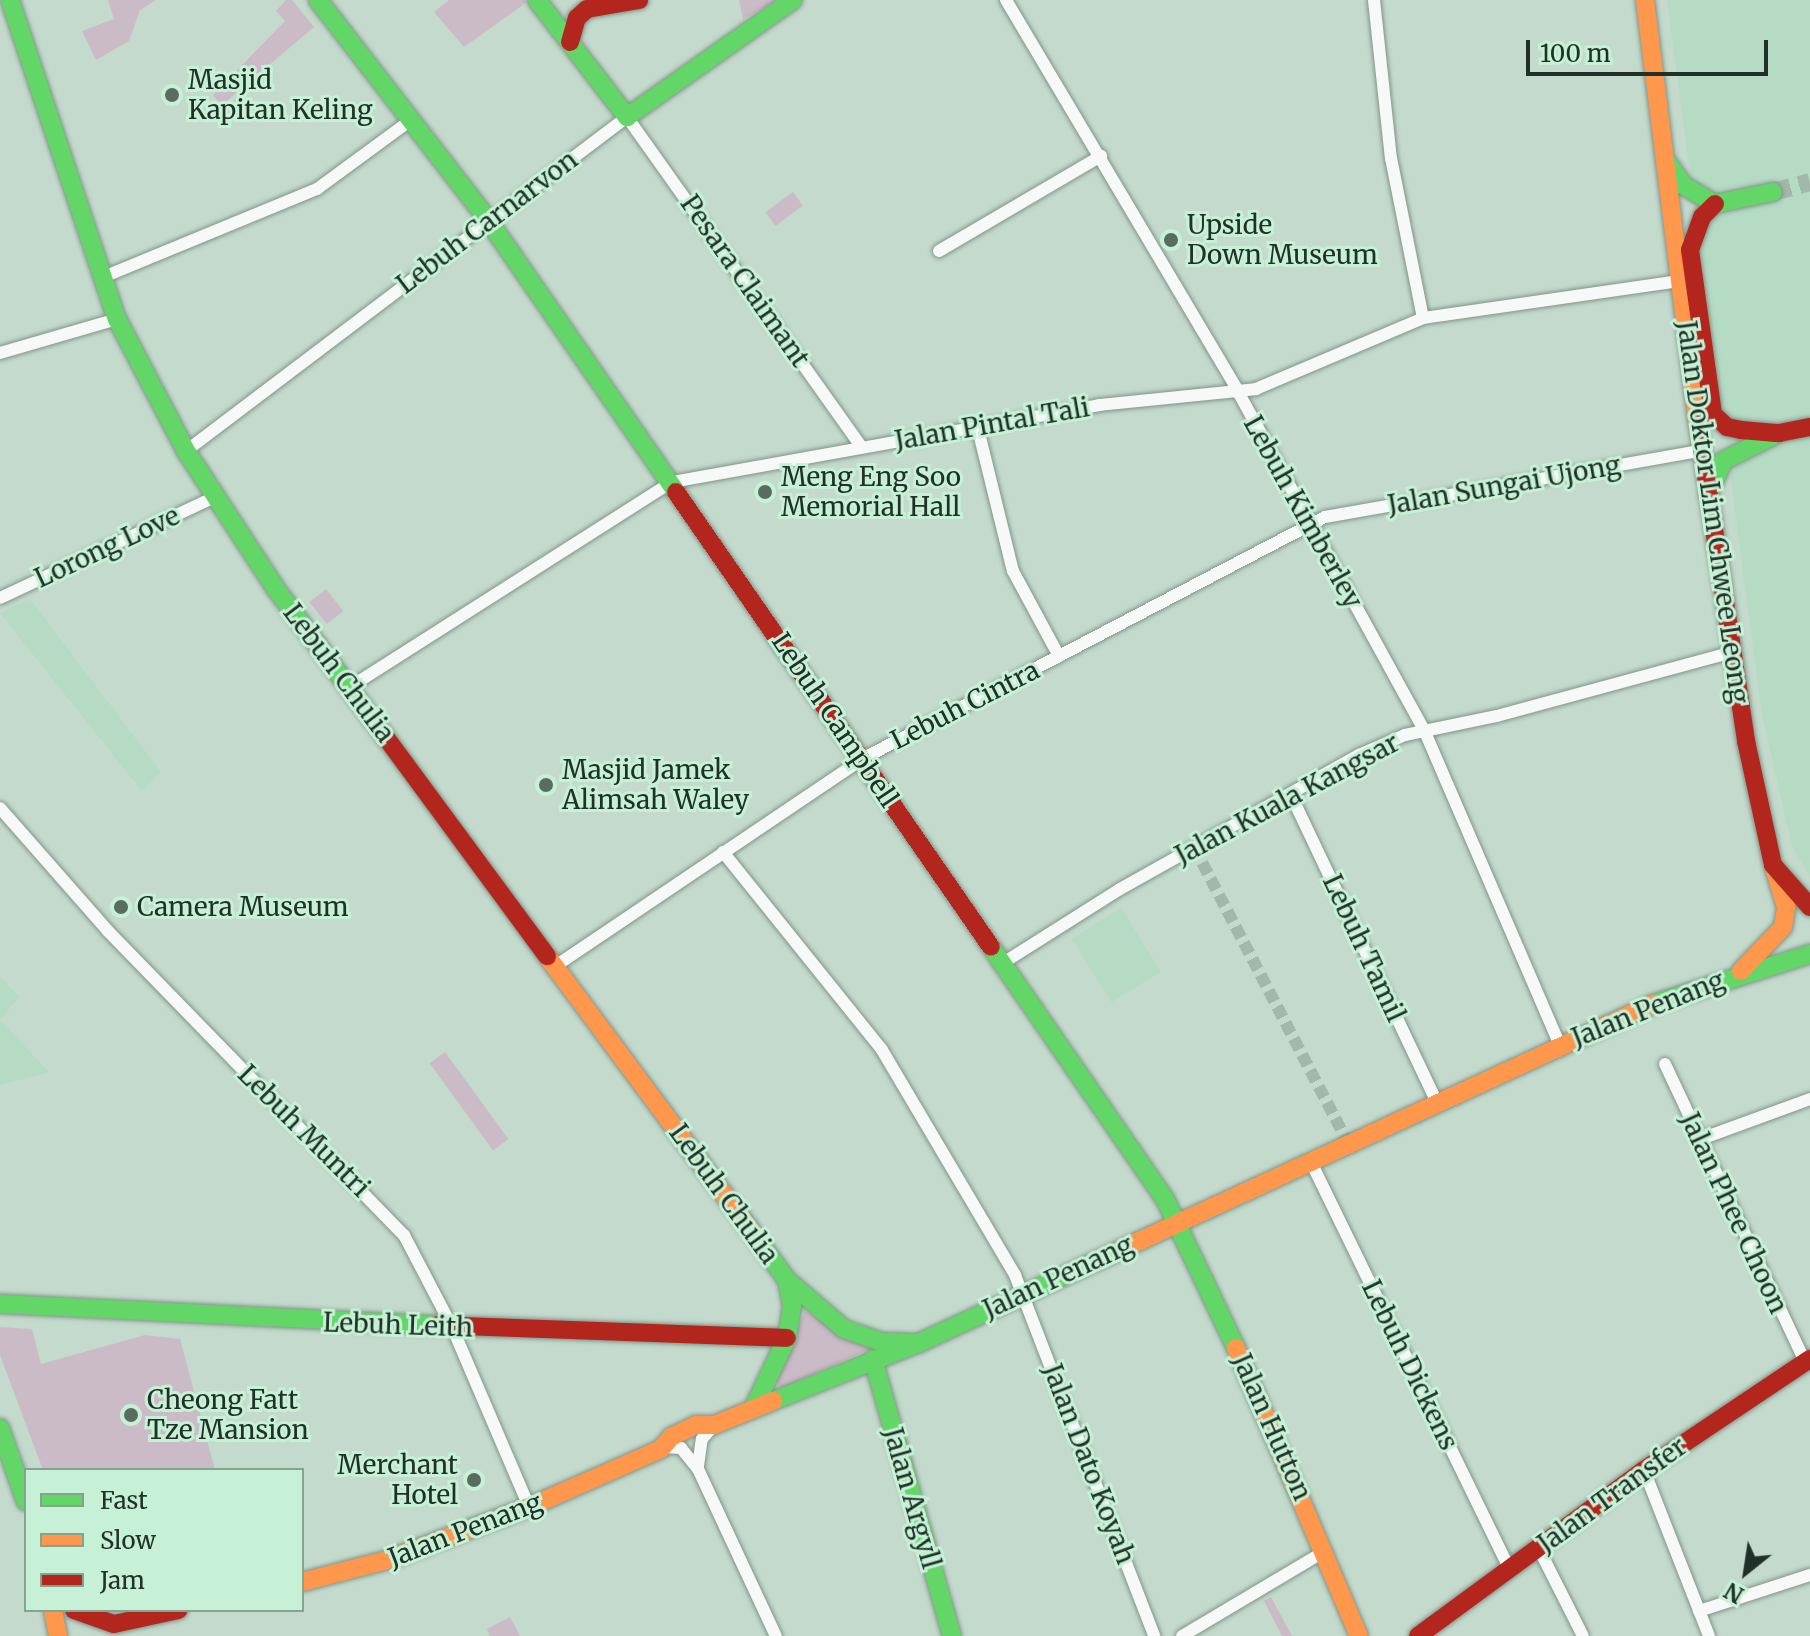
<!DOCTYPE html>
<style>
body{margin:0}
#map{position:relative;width:1810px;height:1636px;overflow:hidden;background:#c3dacc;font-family:Merriweather,serif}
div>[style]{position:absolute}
.built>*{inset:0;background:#b5dbc4;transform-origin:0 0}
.green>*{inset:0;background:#cbbbc6;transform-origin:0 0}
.street-tunnel>*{height:12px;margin-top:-6px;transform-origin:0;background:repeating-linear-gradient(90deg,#a3b8ab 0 12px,transparent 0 18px)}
.secondary-tunnel>*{height:18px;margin-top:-9px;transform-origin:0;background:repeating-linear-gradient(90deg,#a3b8ab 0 18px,transparent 0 27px)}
.roads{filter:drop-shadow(0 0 2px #829489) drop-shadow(0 0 2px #829489)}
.street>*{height:12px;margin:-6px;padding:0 6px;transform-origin:6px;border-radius:6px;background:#f6f9f7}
.fast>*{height:18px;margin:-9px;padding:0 9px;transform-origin:9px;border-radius:9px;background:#63d668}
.slow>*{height:18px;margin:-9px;padding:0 9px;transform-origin:9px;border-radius:9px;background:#ff974d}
.jam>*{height:18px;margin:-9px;padding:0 9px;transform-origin:9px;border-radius:9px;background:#b3261e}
.dots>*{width:22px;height:22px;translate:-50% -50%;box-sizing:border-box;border:4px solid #c6f1d7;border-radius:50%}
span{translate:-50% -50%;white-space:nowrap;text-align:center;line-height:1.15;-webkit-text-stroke:6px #c6f1d7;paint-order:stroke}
.poi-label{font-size:26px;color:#213128}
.left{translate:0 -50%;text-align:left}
.right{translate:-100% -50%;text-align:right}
.street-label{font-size:26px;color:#213128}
.legend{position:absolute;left:24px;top:1468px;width:280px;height:144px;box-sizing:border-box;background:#c6f1d7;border:2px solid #84a491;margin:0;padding:10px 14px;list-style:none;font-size:24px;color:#213128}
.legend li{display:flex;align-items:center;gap:16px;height:40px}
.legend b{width:40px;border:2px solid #84a491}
.north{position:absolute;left:1706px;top:1532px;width:80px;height:80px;-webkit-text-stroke:6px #c6f1d7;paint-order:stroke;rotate:210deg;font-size:22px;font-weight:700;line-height:32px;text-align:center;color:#213128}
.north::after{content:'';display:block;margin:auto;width:28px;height:36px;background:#213128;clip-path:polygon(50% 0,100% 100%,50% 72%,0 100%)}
.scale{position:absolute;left:1526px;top:40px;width:242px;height:36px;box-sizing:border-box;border:4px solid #213128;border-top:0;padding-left:10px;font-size:24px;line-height:28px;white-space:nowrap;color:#213128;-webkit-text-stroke:6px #c6f1d7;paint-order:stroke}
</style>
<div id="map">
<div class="built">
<div style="clip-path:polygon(1667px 0,1810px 0,1810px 877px,1792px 846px,1762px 714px)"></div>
<div style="clip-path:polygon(30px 599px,161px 772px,142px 791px,0 613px)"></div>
<div style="left:1121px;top:908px;width:75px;height:58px;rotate:58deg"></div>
<div style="clip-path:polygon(0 976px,19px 997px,0 1020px,49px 1072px,0 1085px)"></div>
</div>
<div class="green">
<div style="clip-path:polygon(108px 0,156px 0,140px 10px,129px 41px,96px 60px,82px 31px,114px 19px)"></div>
<div style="clip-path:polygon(286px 0,292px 0,314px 27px,221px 106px,213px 95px,285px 21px,276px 11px)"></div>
<div style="clip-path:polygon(449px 0,524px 0,527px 2px,464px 47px,434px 12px)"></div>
<div style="clip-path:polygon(739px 0,779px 0,743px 19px)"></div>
<div style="clip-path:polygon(242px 94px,253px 108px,228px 118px,223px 110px)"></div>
<div style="left:793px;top:192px;width:17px;height:34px;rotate:54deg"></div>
<div style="left:326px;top:589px;width:28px;height:21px;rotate:52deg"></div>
<div style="left:445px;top:1052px;width:108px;height:19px;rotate:54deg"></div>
<div style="clip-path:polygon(805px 1311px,870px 1349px,781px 1388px,776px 1382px)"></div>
<div style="clip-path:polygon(0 1327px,32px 1329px,41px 1364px,145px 1335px,180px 1339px,215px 1470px,43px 1470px,0 1355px)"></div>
<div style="clip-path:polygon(1271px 1597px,1292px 1636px,1282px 1636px,1264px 1601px)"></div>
<div style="clip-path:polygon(510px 1617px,520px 1636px,490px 1636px,487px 1629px)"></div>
</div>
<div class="street-tunnel">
<div style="left:1194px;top:847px;width:334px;rotate:62.5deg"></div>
</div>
<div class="secondary-tunnel">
<div style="left:1773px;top:192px;width:38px;rotate:-15deg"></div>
</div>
<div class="roads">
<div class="street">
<div style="left:1006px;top:0;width:451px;rotate:59.3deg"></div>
<div style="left:1236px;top:388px;width:393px;rotate:61.2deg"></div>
<div style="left:1425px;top:732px;width:341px;rotate:66.7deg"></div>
<div style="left:1374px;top:0;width:159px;rotate:83.9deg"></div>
<div style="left:1391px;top:158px;width:163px;rotate:78.7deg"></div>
<div style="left:939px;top:251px;width:188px;rotate:-30.4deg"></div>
<div style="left:101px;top:278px;width:234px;rotate:-22.4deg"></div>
<div style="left:317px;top:189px;width:117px;rotate:-36.3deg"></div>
<div style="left:0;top:353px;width:122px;rotate:-16.2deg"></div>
<div style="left:978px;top:429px;width:146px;rotate:76.2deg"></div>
<div style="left:1013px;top:571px;width:97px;rotate:61.6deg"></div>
<div style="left:186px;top:451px;width:553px;rotate:-37.14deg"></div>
<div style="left:627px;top:117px;width:404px;rotate:54.6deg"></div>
<div style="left:0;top:598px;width:238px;rotate:-25.2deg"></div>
<div style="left:350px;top:687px;width:382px;rotate:-32.5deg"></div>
<div style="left:672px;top:482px;width:434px;rotate:-10.2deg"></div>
<div style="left:1099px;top:405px;width:158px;rotate:-5.8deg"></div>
<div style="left:1256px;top:389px;width:181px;rotate:-23deg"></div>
<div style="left:1423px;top:318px;width:260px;rotate:-8.2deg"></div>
<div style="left:1291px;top:795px;width:340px;rotate:64.6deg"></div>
<div style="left:0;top:808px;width:164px;rotate:48.7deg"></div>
<div style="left:108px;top:931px;width:424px;rotate:45.8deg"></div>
<div style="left:404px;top:1235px;width:104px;rotate:62.4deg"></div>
<div style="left:452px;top:1327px;width:196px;rotate:66.8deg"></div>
<div style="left:723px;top:852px;width:254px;rotate:51.2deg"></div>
<div style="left:882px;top:1050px;width:261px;rotate:59.4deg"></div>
<div style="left:1015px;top:1275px;width:387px;rotate:68.9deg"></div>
<div style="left:1003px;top:963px;width:138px;rotate:-32.3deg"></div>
<div style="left:1120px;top:889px;width:274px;rotate:-29.3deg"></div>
<div style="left:1359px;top:755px;width:50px;rotate:-23.5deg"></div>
<div style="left:1405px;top:735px;width:94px;rotate:-11.7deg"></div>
<div style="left:1497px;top:716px;width:245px;rotate:-15.2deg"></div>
<div style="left:557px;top:965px;width:368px;rotate:-34deg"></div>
<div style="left:862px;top:759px;width:522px;rotate:-27.6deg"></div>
<div style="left:1325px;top:517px;width:382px;rotate:-10deg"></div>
<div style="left:1665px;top:1064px;width:329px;rotate:64.8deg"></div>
<div style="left:1698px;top:1140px;width:119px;rotate:-20.1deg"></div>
<div style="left:1310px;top:1160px;width:456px;rotate:64deg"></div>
<div style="left:664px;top:1447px;width:17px;rotate:3deg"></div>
<div style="left:681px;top:1448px;width:27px;rotate:51deg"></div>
<div style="left:698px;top:1469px;width:184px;rotate:65deg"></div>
<div style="left:698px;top:1466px;width:27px;rotate:-82deg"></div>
<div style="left:702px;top:1439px;width:18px;rotate:-49deg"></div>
<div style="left:1644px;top:1470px;width:178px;rotate:68.6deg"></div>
<div style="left:1539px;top:1549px;width:97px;rotate:63.2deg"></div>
<div style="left:1699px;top:1611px;width:117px;rotate:-18deg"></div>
<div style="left:1182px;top:1636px;width:166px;rotate:-30.7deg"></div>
</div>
<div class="fast">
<div style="left:10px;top:0;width:336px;rotate:71.5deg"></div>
<div style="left:117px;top:319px;width:149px;rotate:62.4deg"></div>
<div style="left:186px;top:451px;width:165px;rotate:56.9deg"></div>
<div style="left:276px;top:589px;width:187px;rotate:53.5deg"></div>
<div style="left:318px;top:0;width:278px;rotate:52.3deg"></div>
<div style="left:488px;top:220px;width:331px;rotate:55.3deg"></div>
<div style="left:537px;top:0;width:148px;rotate:52.4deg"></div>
<div style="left:627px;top:117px;width:203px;rotate:-35.2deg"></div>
<div style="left:1665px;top:159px;width:32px;rotate:55deg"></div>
<div style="left:1683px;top:185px;width:37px;rotate:31deg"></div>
<div style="left:1715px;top:204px;width:59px;rotate:-11.7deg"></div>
<div style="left:1708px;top:495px;width:37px;rotate:-66deg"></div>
<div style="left:1723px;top:461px;width:63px;rotate:-26.6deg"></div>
<div style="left:991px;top:947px;width:306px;rotate:55.4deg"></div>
<div style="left:1165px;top:1199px;width:165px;rotate:64.5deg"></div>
<div style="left:1653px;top:1004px;width:165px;rotate:-17.7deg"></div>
<div style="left:763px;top:1247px;width:41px;rotate:54deg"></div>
<div style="left:787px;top:1280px;width:75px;rotate:40.7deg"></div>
<div style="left:844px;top:1329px;width:39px;rotate:19deg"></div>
<div style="left:881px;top:1342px;width:38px;rotate:2deg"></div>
<div style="left:0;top:1304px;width:438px;rotate:2.8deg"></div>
<div style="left:873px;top:1359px;width:288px;rotate:74.1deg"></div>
<div style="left:773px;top:1401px;width:157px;rotate:-21.7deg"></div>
<div style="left:919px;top:1343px;width:221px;rotate:-24.8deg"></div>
<div style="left:753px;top:1409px;width:79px;rotate:-64.4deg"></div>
<div style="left:787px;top:1338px;width:33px;rotate:-81deg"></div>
<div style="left:792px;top:1305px;width:25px;rotate:-101deg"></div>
<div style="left:0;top:1428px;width:78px;rotate:70.6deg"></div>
</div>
<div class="slow">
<div style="left:1645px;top:0;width:426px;rotate:82.9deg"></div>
<div style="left:547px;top:956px;width:362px;rotate:53.4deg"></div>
<div style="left:1741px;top:971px;width:61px;rotate:-46.3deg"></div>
<div style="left:1783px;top:927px;width:20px;rotate:-81deg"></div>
<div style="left:1786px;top:907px;width:41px;rotate:-107.1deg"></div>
<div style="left:1120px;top:1250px;width:587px;rotate:-24.78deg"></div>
<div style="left:1236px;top:1348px;width:313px;rotate:66.9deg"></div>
<div style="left:302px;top:1582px;width:88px;rotate:-14.5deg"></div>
<div style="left:387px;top:1560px;width:152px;rotate:-20.5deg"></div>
<div style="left:529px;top:1507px;width:144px;rotate:-23.7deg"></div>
<div style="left:661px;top:1449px;width:16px;rotate:-50deg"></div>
<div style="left:671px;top:1437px;width:28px;rotate:-26deg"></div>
<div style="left:696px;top:1425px;width:18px"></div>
<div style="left:714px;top:1425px;width:64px;rotate:-22.1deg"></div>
<div style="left:53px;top:1610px;width:26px;rotate:79deg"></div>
</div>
<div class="jam">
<div style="left:570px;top:42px;width:25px;rotate:-74deg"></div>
<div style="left:577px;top:18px;width:13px;rotate:-42deg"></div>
<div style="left:587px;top:9px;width:53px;rotate:-9.8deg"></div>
<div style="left:1715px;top:204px;width:18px;rotate:135deg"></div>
<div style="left:1702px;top:217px;width:35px;rotate:110deg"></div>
<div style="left:1690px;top:250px;width:166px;rotate:82deg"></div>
<div style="left:1713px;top:414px;width:19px;rotate:43deg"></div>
<div style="left:1727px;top:427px;width:14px;rotate:12deg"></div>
<div style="left:1741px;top:430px;width:38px;rotate:5deg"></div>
<div style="left:1779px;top:433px;width:32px;rotate:-11deg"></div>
<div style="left:1698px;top:423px;width:322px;rotate:81.4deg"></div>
<div style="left:1746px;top:741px;width:127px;rotate:77.7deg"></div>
<div style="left:1773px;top:865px;width:56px;rotate:48.6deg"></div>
<div style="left:676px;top:492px;width:553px;rotate:55.3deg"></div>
<div style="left:387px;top:739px;width:270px;rotate:53.6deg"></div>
<div style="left:437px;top:1325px;width:350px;rotate:2.1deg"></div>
<div style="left:74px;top:1610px;width:42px;rotate:19.3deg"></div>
<div style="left:114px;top:1624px;width:66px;rotate:-12.3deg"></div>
<div style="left:1418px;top:1636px;width:280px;rotate:-36.3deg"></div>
<div style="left:1644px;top:1470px;width:200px;rotate:-33.8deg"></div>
</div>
</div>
<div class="dots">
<div style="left:172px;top:95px;background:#5a6c61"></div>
<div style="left:1171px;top:240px;background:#5a6c61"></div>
<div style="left:765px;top:492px;background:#5a6c61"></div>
<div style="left:546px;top:785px;background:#5a6c61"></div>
<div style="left:121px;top:907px;background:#5a6c61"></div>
<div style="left:131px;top:1415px;background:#5a6c61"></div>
<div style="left:474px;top:1480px;background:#5a6c61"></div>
</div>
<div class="poi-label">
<span class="left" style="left:188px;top:95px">Masjid<br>Kapitan Keling</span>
<span class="left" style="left:1187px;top:240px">Upside<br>Down Museum</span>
<span class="left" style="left:781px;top:492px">Meng Eng Soo<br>Memorial Hall</span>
<span class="left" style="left:562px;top:785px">Masjid Jamek<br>Alimsah Waley</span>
<span class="left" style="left:137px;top:907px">Camera Museum</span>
<span class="left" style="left:147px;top:1415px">Cheong Fatt<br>Tze Mansion</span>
<span class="right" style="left:458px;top:1480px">Merchant<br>Hotel</span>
</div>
<div class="street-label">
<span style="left:487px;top:222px;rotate:-37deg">Lebuh Carnarvon</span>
<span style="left:745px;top:281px;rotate:55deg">Pesara Claimant</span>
<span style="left:992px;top:424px;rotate:-10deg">Jalan Pintal Tali</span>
<span style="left:1504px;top:485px;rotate:-10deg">Jalan Sungai Ujong</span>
<span style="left:1303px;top:512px;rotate:61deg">Lebuh Kimberley</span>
<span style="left:1713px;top:512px;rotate:82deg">Jalan Doktor Lim Chwee Leong</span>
<span style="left:107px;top:547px;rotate:-25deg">Lorong Love</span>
<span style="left:339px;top:673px;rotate:53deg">Lebuh Chulia</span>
<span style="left:965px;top:705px;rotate:-27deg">Lebuh Cintra</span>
<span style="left:835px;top:720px;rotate:56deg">Lebuh Campbell</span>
<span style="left:1287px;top:799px;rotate:-28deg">Jalan Kuala Kangsar</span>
<span style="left:1364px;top:948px;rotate:65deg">Lebuh Tamil</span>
<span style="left:1648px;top:1009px;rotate:-22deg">Jalan Penang</span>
<span style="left:304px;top:1131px;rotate:45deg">Lebuh Muntri</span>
<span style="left:724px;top:1194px;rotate:54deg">Lebuh Chulia</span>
<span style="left:1734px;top:1213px;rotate:65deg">Jalan Phee Choon</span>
<span style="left:1058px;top:1277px;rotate:-25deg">Jalan Penang</span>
<span style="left:398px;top:1325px;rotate:2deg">Lebuh Leith</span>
<span style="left:1410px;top:1365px;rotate:64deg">Lebuh Dickens</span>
<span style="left:1272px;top:1427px;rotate:66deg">Jalan Hutton</span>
<span style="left:1089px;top:1464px;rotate:69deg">Jalan Dato Koyah</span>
<span style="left:1612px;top:1495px;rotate:-36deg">Jalan Transfer</span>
<span style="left:912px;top:1498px;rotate:74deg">Jalan Argyll</span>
<span style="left:465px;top:1530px;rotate:-21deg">Jalan Penang</span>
</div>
<ul class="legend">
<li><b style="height:10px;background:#63d668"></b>Fast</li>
<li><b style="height:10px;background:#ff974d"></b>Slow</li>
<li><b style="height:10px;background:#b3261e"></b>Jam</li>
</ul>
<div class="north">N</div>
<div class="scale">100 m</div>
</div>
